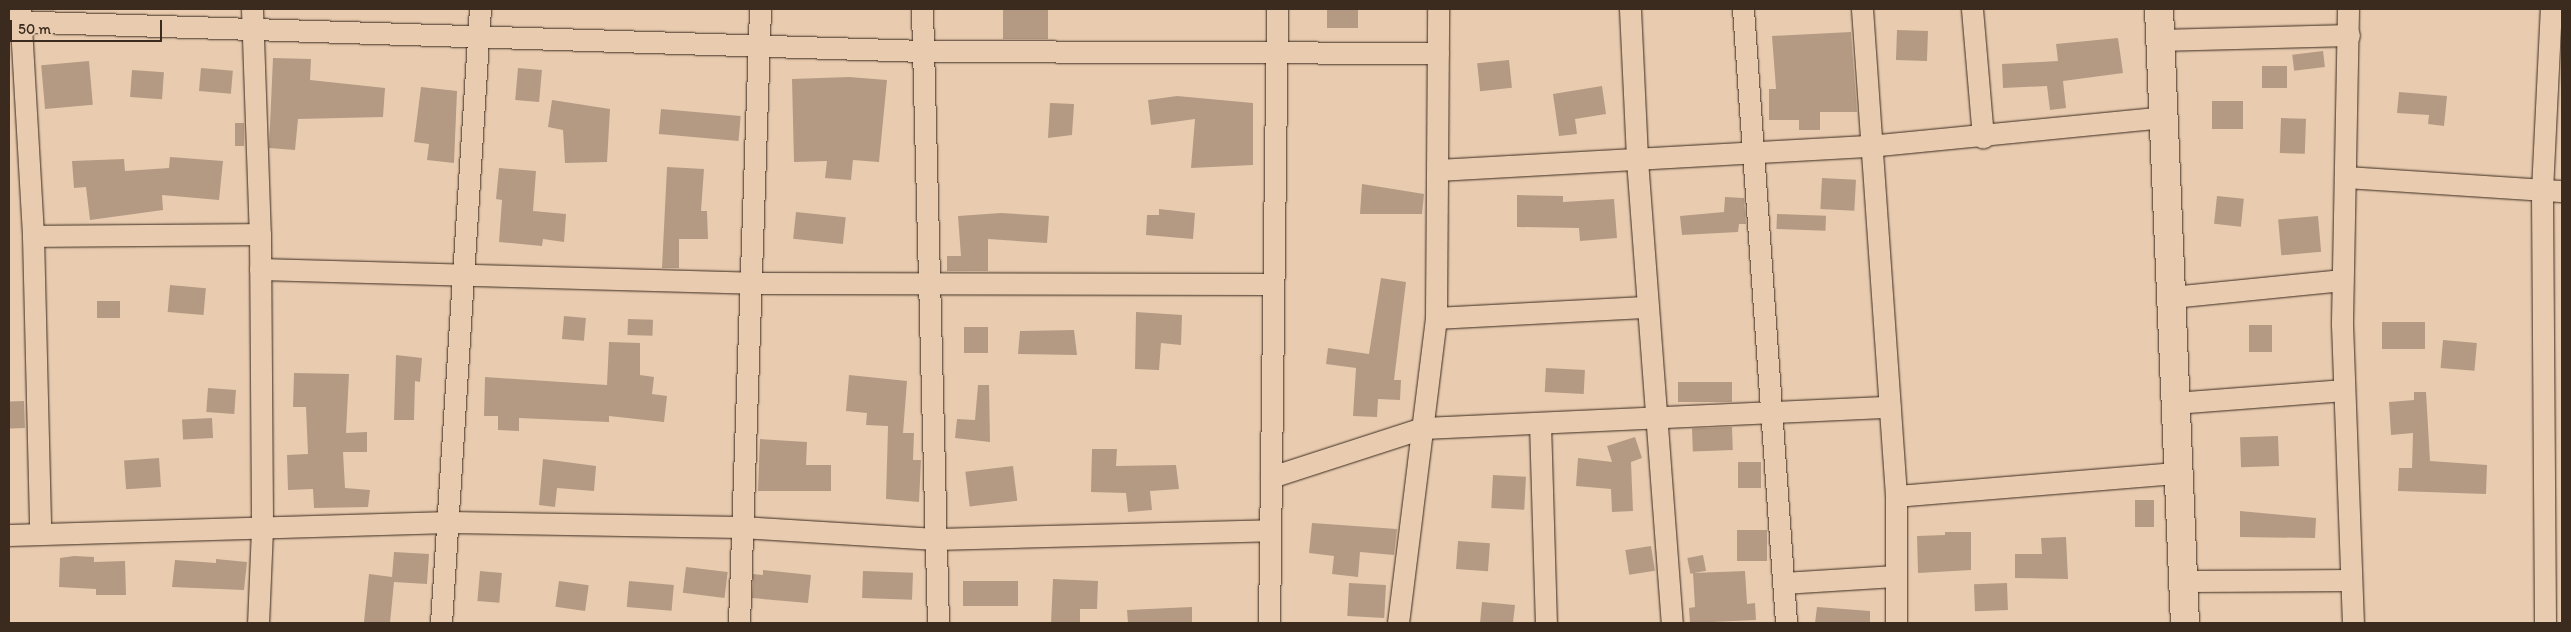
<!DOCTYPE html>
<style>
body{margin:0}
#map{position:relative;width:2571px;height:632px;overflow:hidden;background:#e9ccb0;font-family:Itim,sans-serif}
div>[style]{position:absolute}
.building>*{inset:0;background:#b49a83;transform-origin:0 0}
.roads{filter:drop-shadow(0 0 1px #3b2a1e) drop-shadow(0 0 1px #3b2a1e)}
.minor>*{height:21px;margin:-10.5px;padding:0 10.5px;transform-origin:10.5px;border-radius:10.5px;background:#e9ccb0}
.major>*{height:28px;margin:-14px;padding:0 14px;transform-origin:14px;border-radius:14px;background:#e9ccb0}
span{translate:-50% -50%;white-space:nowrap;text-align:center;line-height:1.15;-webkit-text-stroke:4px #e9ccb0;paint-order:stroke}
.frame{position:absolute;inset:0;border:10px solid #3b2a1e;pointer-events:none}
.scale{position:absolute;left:10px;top:20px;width:152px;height:22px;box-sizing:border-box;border:2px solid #3b2a1e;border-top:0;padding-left:6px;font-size:15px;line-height:18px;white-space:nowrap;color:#3b2a1e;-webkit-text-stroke:4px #e9ccb0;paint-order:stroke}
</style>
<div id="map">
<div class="building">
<div style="left:1003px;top:9px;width:45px;height:30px"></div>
<div style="left:1327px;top:9px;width:31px;height:19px"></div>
<div style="left:1897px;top:30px;width:31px;height:30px;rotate:2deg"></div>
<div style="clip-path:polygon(1851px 32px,1857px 112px,1820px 112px,1820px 130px,1799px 130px,1799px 120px,1769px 120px,1769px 89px,1776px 89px,1772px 36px)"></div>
<div style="clip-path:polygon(2118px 38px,2123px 73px,2063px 81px,2066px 108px,2050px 110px,2047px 86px,2003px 88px,2002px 64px,2058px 61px,2056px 44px)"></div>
<div style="left:2323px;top:51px;width:16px;height:31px;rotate:83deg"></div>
<div style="clip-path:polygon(273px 58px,311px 59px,310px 80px,385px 88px,383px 117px,298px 119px,295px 150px,269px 148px)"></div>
<div style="left:1509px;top:60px;width:28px;height:32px;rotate:84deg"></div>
<div style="left:89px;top:61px;width:44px;height:48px;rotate:85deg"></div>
<div style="left:2262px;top:66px;width:25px;height:22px"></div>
<div style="left:201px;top:68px;width:32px;height:23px;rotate:5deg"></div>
<div style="left:518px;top:68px;width:24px;height:32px;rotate:5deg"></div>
<div style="left:132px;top:70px;width:32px;height:27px;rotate:4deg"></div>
<div style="clip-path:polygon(849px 77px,887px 80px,879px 162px,853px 160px,851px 180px,825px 178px,827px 161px,794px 162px,792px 79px)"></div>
<div style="clip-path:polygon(1602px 86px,1606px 114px,1575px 119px,1577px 134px,1559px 136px,1553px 94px)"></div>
<div style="clip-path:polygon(421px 87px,457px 91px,454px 163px,427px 160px,429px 144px,414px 142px)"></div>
<div style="clip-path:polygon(2399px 92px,2447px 96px,2444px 126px,2428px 124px,2429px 115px,2397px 113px)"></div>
<div style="clip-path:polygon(1177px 96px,1253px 103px,1253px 165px,1191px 168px,1195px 119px,1151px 125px,1148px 100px)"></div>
<div style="clip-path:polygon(552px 100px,610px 109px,607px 162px,565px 163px,563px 130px,548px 127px)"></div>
<div style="left:2212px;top:101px;width:31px;height:28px"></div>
<div style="clip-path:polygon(1050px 103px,1074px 104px,1072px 135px,1048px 138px)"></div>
<div style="left:661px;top:109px;width:80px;height:25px;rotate:5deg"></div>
<div style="left:2281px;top:118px;width:25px;height:35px;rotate:2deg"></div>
<div style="left:235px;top:123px;width:9px;height:23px"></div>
<div style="clip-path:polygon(170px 157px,223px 161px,219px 200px,162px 195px,163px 210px,90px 220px,86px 187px,74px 188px,72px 161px,124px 159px,125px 171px,169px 168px)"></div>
<div style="clip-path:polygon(667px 167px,704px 169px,701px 211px,707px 211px,708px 239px,679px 239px,679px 268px,662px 268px)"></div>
<div style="clip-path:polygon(499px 168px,536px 171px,533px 211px,566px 214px,564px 242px,543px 239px,542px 246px,499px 242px,502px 200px,496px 199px)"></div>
<div style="left:1822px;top:178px;width:34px;height:31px;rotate:3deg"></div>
<div style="clip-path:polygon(1362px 184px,1424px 194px,1422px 214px,1360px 214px)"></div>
<div style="clip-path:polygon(1517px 195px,1563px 196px,1563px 202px,1614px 199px,1617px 238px,1580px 241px,1579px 228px,1517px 227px)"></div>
<div style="left:2217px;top:196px;width:27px;height:28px;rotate:6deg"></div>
<div style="clip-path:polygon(1725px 197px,1744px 198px,1746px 224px,1739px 224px,1738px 232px,1682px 235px,1680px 216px,1724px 212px)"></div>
<div style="clip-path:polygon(1159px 209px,1195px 213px,1193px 239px,1146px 235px,1147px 215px,1159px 215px)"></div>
<div style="left:796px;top:212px;width:50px;height:27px;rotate:6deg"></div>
<div style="clip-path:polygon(1001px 213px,1049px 216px,1047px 243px,988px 239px,988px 271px,947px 271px,947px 256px,961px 256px,958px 216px)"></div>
<div style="left:1777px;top:214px;width:49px;height:15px;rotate:2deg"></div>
<div style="left:2318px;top:216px;width:36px;height:40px;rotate:85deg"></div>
<div style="clip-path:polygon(1381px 278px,1406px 282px,1394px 380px,1401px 380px,1400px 400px,1378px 399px,1377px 417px,1353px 416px,1356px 368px,1326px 364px,1328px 348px,1369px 354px)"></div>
<div style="left:170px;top:285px;width:36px;height:27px;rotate:5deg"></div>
<div style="left:97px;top:301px;width:23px;height:17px"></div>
<div style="clip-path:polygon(1136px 312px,1182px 315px,1181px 345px,1161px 343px,1159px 370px,1135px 369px)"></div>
<div style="left:564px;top:316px;width:22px;height:23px;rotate:5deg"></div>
<div style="left:628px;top:319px;width:25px;height:16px;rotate:2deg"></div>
<div style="left:2382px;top:322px;width:43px;height:27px"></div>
<div style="left:2272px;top:325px;width:27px;height:23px;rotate:90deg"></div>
<div style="left:964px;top:327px;width:24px;height:26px"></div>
<div style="clip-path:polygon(1074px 330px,1077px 355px,1018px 354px,1020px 331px)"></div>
<div style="left:2443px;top:340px;width:34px;height:28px;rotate:5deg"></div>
<div style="clip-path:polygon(609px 342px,640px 343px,640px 375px,654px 377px,652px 394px,667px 396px,664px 422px,609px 416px,609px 422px,519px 418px,519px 431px,498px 430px,498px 416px,484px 416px,485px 377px,607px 385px)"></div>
<div style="clip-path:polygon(396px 355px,422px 358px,420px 382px,415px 381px,414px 420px,394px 420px)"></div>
<div style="left:1546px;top:368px;width:39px;height:24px;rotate:3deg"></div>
<div style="clip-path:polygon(294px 373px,349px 374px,346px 433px,367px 432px,367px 452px,343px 452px,345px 488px,370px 490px,368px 507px,314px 508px,313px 489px,288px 490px,287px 455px,308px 454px,306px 407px,293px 407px)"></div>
<div style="clip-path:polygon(849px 375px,907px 381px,903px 433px,914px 433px,913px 460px,921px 460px,919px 502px,886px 499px,888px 426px,866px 425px,867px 413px,846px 411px)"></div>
<div style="left:1732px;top:382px;width:20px;height:54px;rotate:90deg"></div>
<div style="clip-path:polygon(978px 385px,989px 385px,990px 442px,955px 438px,957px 419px,975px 420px)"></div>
<div style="left:208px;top:388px;width:28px;height:24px;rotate:4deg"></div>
<div style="clip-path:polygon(2414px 392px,2426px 392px,2430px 461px,2487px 465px,2486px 494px,2398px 491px,2399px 468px,2412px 468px,2413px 433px,2391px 435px,2389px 402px,2414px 400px)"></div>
<div style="left:24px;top:401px;width:27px;height:15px;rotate:88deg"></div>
<div style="left:212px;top:418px;width:20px;height:30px;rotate:87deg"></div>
<div style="left:1732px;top:427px;width:23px;height:40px;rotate:88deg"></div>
<div style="left:2278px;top:436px;width:30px;height:38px;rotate:88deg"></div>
<div style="clip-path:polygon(1635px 437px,1642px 458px,1631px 462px,1633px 511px,1612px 512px,1611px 489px,1576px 486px,1578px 458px,1612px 462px,1607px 446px)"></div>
<div style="clip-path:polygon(760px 439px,807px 442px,806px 465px,831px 465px,831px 491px,758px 491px)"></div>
<div style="clip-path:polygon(1092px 449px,1117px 449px,1116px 466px,1176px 465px,1179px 489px,1150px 491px,1152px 510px,1128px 512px,1126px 493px,1091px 492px)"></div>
<div style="left:159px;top:458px;width:29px;height:35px;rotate:86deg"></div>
<div style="clip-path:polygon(543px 459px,596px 466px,594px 491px,557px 488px,555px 507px,539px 505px)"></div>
<div style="left:1738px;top:462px;width:23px;height:26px"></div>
<div style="left:1013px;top:466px;width:35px;height:48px;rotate:83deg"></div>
<div style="left:1493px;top:475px;width:33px;height:33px;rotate:3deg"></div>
<div style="left:2135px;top:500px;width:19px;height:27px"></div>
<div style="clip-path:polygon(2240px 511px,2316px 518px,2315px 538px,2240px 537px)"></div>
<div style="clip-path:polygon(1312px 523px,1397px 529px,1394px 555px,1360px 552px,1358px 577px,1332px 574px,1334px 556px,1309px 553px)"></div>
<div style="left:1737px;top:530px;width:30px;height:31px"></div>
<div style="clip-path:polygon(1945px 532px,1971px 532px,1971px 570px,1918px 573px,1917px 536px,1945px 535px)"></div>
<div style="clip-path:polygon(2066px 537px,2068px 579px,2015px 578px,2015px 554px,2042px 554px,2041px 538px)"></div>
<div style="left:1458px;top:541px;width:32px;height:28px;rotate:4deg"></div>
<div style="left:1651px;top:546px;width:25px;height:26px;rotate:81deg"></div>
<div style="clip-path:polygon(394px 552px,429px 554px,427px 584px,394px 582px,390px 623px,364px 622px,369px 574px,392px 577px)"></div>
<div style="left:1703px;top:555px;width:16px;height:16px;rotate:79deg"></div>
<div style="clip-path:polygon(74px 556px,94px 557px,94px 562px,125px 561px,126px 595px,96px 595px,96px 589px,59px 587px,60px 558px)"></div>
<div style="clip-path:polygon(216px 559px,247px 562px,244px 590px,172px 587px,175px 560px,216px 563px)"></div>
<div style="left:686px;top:567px;width:42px;height:26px;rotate:7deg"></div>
<div style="clip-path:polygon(763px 570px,811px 575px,808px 603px,752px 598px,753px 574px,763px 575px)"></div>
<div style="left:480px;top:571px;width:22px;height:30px;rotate:5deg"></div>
<div style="left:863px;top:571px;width:50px;height:27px;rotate:2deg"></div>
<div style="clip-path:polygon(1745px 571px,1747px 604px,1755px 603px,1756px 620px,1690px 623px,1689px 608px,1695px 607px,1693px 573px)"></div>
<div style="clip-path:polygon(1053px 579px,1098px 581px,1097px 609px,1080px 609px,1080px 623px,1051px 623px)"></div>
<div style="left:559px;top:581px;width:30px;height:26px;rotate:8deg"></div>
<div style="left:629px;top:581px;width:45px;height:26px;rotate:5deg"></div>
<div style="left:1018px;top:581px;width:25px;height:55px;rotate:90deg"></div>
<div style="left:1349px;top:583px;width:37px;height:33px;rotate:3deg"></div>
<div style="left:2007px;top:583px;width:27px;height:33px;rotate:88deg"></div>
<div style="clip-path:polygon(1482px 602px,1515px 605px,1513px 623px,1480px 623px)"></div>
<div style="clip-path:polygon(1192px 607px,1192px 623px,1128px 623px,1127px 610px)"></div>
<div style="clip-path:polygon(1817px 607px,1870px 611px,1870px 623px,1815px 623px)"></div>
</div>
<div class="roads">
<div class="minor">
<div style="left:20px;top:9px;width:227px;rotate:86.7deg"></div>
<div style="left:33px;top:236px;width:295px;rotate:88.6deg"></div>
<div style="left:252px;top:9px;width:225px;rotate:88deg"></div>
<div style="left:260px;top:234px;width:295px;rotate:89.6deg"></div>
<div style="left:262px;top:529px;width:94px;rotate:92.4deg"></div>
<div style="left:922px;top:9px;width:614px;rotate:88.51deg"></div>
<div style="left:1630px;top:9px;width:151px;rotate:87.3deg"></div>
<div style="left:1637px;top:160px;width:464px;rotate:85.7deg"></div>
<div style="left:1743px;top:9px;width:616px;rotate:85.99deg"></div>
<div style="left:1862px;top:9px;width:488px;rotate:86deg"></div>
<div style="left:1896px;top:496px;width:127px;rotate:90deg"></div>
<div style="left:1972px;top:9px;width:129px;rotate:85.1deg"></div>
<div style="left:2348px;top:9px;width:315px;rotate:91.1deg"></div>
<div style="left:2342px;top:324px;width:299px;rotate:87.9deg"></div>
<div style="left:9px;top:21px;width:914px;rotate:1.88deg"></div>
<div style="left:923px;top:51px;width:515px;rotate:0.22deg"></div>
<div style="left:2160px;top:40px;width:189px;rotate:-1.5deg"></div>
<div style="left:1439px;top:170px;width:431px;rotate:-3.2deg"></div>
<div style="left:1869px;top:146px;width:296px;rotate:-5.6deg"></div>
<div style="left:2345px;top:177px;width:217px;rotate:3.7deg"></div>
<div style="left:33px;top:236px;width:227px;rotate:-0.5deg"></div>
<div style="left:260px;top:269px;width:492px;rotate:1.6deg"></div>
<div style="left:752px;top:283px;width:519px;rotate:0.11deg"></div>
<div style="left:2172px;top:297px;width:171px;rotate:-5.7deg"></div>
<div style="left:1436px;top:318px;width:212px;rotate:-3deg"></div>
<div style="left:2175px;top:403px;width:169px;rotate:-4.4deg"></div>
<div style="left:1540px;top:423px;width:200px;rotate:88.3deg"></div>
<div style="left:1271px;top:477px;width:160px;rotate:-17.9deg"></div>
<div style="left:1423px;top:428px;width:467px;rotate:-2.6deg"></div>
<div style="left:1896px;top:496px;width:282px;rotate:-4.7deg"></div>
<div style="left:9px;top:535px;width:440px;rotate:-1.7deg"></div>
<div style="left:449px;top:522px;width:292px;rotate:1deg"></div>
<div style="left:741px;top:527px;width:195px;rotate:3.5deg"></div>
<div style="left:936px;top:539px;width:334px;rotate:-1.5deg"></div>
<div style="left:2183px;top:581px;width:168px;rotate:-0.3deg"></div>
<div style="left:1783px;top:583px;width:112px;rotate:-3.6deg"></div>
<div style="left:441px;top:623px;width:615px;rotate:-86.37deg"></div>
<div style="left:739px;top:623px;width:614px;rotate:-88.04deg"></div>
<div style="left:1269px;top:623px;width:614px;rotate:-89.25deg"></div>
<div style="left:1398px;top:623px;width:307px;rotate:-82.9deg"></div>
<div style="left:1436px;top:318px;width:309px;rotate:-89.6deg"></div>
<div style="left:2545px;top:623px;width:433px;rotate:-90.4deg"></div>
<div style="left:2542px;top:190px;width:181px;rotate:-87.2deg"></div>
</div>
<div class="major">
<div style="left:2159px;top:9px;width:615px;rotate:87.58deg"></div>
</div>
</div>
<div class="frame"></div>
<div class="scale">50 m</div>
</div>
